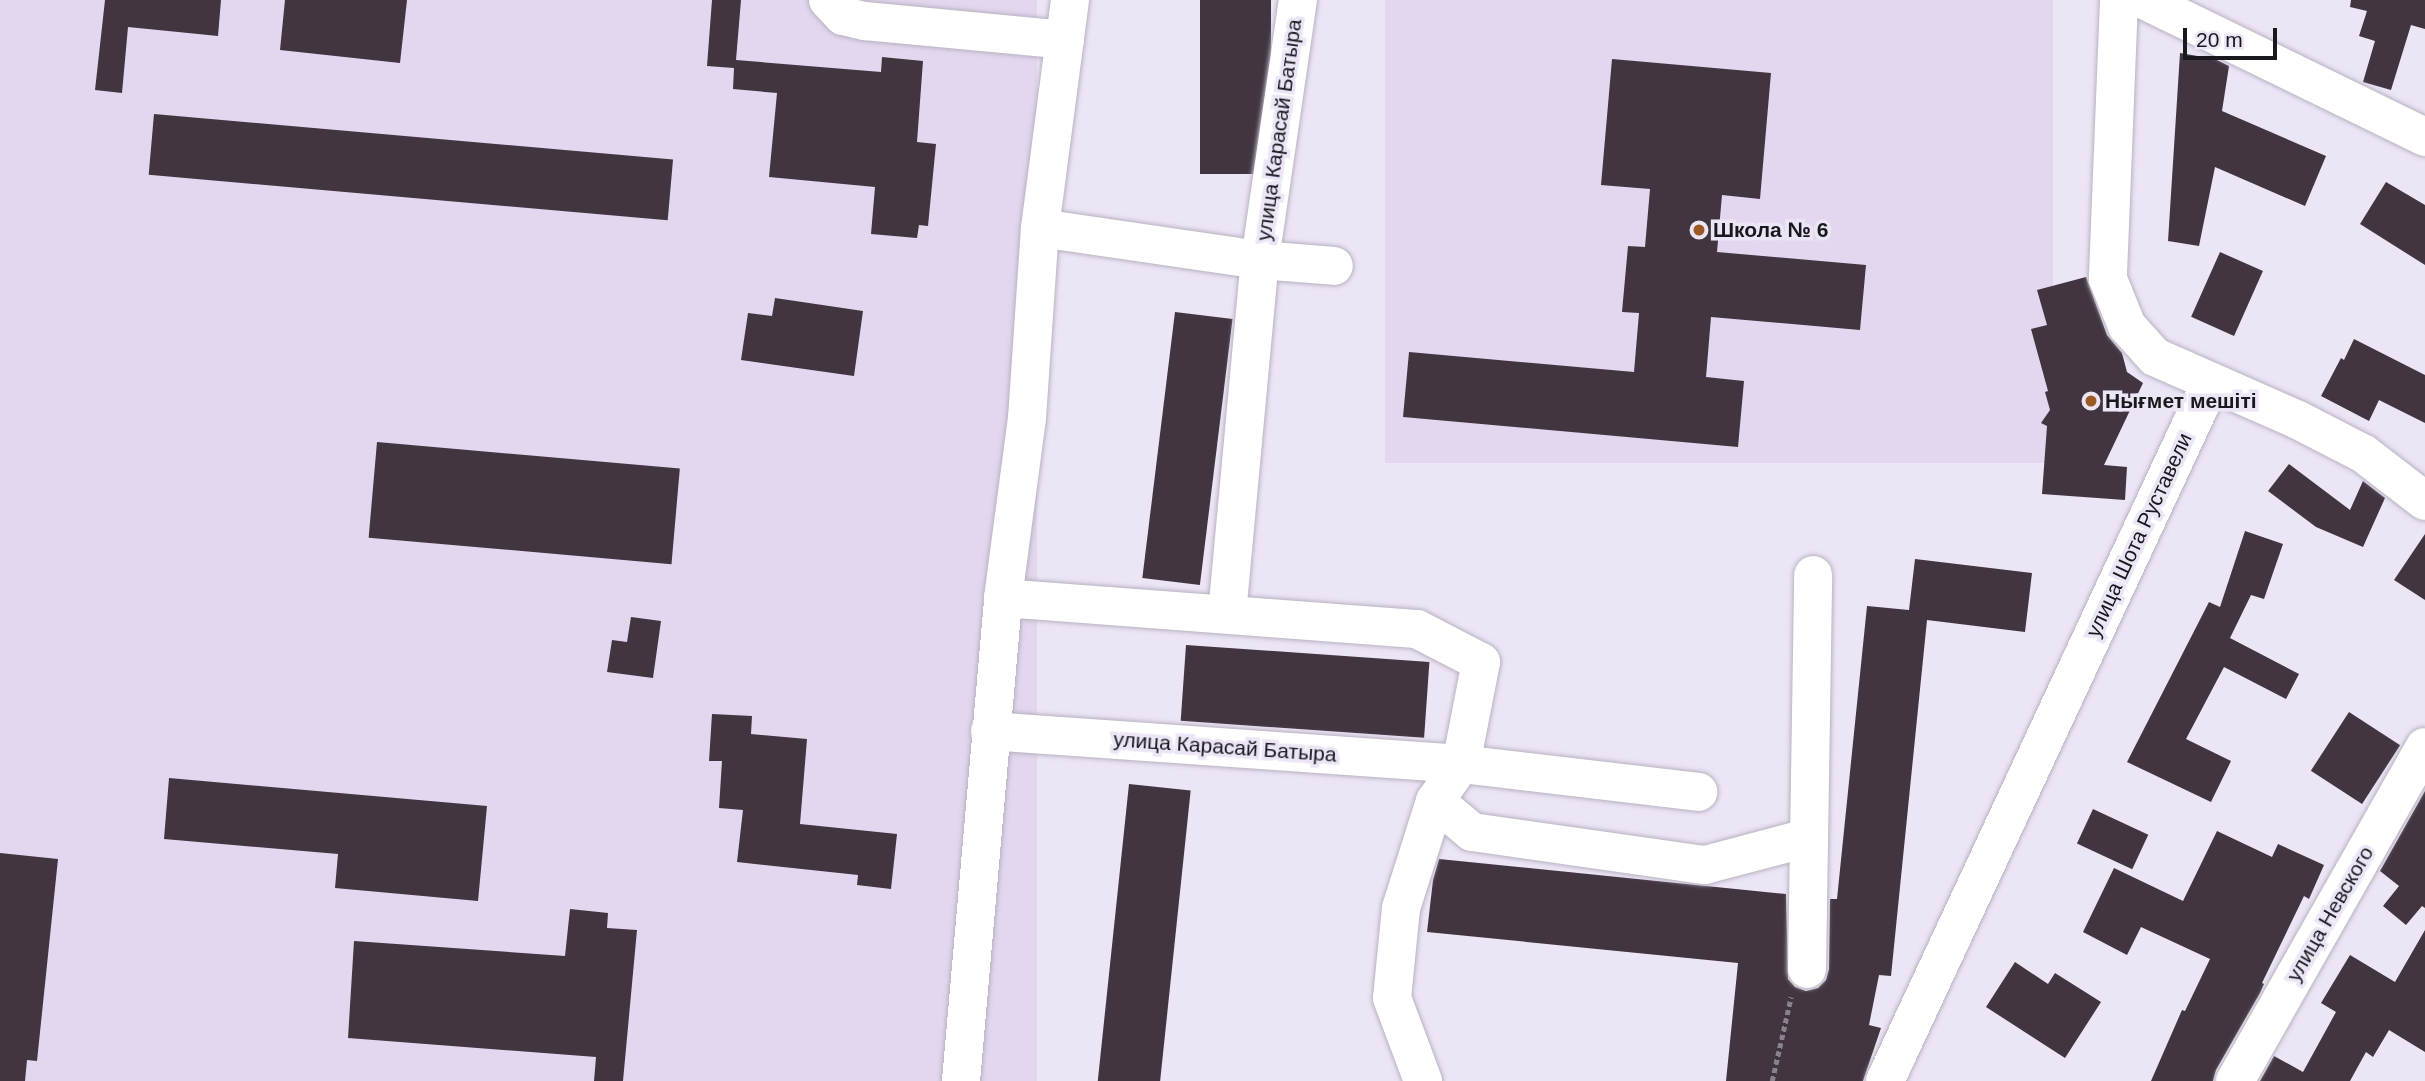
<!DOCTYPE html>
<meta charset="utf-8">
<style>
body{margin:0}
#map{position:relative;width:2425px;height:1081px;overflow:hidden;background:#ece5f5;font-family:Helvetica,sans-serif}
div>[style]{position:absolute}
.built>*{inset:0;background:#e2d7ee;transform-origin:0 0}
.building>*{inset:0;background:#413540;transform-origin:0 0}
.path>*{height:4.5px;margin-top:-2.25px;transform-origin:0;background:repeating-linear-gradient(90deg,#87828d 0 5px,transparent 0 8.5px)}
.roads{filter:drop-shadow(0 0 2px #b8b1c1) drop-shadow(0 0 2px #b8b1c1)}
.minor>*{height:38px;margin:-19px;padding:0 19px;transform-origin:19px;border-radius:19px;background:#fff}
.major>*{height:38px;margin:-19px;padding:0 19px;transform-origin:19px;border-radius:19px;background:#fff}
.dots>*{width:19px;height:19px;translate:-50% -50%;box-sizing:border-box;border:4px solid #ece5f5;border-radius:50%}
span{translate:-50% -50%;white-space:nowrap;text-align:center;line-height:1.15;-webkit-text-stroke:7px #ece5f5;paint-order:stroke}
.street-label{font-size:21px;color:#1a171d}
.poi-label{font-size:21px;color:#1a171d;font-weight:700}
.left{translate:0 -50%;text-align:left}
.scale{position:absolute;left:2183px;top:28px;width:94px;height:32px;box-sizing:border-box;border:4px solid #1a171d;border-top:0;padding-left:9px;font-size:21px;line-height:24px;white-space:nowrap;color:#1a171d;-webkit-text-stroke:5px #ece5f5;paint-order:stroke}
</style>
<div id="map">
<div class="built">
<div style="left:0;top:0;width:1037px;height:1081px"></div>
<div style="left:1385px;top:0;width:668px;height:463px"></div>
</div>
<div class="building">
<div style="clip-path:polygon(105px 0,221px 0,218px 36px,128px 27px,122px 93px,95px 90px)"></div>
<div style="clip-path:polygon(285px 0,407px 0,400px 63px,280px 50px)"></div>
<div style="clip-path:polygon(712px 0,741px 0,736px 60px,881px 72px,882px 57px,923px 61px,917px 142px,936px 144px,928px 226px,919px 225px,917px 238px,871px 234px,875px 187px,769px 177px,777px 93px,733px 89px,734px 68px,707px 66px)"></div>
<div style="left:1200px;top:0;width:71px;height:174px"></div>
<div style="clip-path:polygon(2351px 0,2425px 0,2425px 29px,2411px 25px,2391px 90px,2363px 82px,2375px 41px,2359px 36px,2367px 11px,2350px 7px)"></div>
<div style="clip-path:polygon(2180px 53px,2215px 59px,2229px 66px,2222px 111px,2326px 156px,2305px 206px,2215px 167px,2199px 246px,2168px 241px)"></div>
<div style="clip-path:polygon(1612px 59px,1771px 73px,1760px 199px,1722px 195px,1717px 252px,1866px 265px,1860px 330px,1711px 317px,1706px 377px,1744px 381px,1738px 447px,1403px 417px,1409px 352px,1634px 372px,1639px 313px,1622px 312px,1628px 246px,1645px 247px,1650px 189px,1601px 185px)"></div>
<div style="left:154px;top:114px;width:521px;height:61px;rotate:5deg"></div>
<div style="clip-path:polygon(2386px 182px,2425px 205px,2425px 265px,2360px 224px)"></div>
<div style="left:2220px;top:252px;width:47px;height:71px;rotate:24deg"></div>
<div style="clip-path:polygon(2086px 277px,2107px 335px,2122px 353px,2127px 372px,2143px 383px,2104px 465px,2127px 467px,2125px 500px,2042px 494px,2047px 426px,2041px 423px,2050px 410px,2045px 392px,2048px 391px,2031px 329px,2047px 325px,2037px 290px)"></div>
<div style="clip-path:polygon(775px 298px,863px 311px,854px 376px,741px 360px,748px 313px,772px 316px)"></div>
<div style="left:1175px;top:312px;width:58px;height:268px;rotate:7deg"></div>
<div style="clip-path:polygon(2354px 339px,2425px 375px,2425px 423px,2379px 400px,2369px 421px,2321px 396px,2341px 358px,2344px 360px)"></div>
<div style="left:377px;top:442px;width:304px;height:96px;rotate:5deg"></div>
<div style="clip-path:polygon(2289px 464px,2350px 510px,2363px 481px,2385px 498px,2363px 547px,2316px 527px,2268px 491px)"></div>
<div style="clip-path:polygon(2245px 531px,2283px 544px,2264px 599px,2251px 595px,2230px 638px,2299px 674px,2286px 699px,2224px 667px,2186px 739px,2231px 761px,2211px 802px,2127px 762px,2209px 602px,2220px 607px)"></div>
<div style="clip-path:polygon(2425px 534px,2425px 600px,2394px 580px)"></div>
<div style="clip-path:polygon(1915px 559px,2032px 573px,2025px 632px,1927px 620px,1891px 976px,1879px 975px,1869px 1025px,1881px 1028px,1863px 1081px,1726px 1081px,1738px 963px,1427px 932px,1433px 880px,1439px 859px,1786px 894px,1788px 979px,1795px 987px,1806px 991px,1818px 988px,1826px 980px,1829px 969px,1830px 899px,1837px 899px,1867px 606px,1909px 610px)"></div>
<div style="clip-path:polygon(631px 617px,661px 621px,653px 678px,607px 672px,612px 640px,627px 642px)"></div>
<div style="left:1186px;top:645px;width:244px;height:76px;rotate:4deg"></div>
<div style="left:2349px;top:712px;width:61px;height:70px;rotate:33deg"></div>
<div style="clip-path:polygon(712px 714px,752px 716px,751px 734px,807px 739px,800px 824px,897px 834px,891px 889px,857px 885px,858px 875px,737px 862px,743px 810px,719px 808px,722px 761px,709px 761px)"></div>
<div style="clip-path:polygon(169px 778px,487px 806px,478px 901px,335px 888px,338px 854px,164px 839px)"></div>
<div style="left:1129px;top:784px;width:62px;height:299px;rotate:6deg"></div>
<div style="clip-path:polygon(2425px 791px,2425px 908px,2422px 906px,2406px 925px,2383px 906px,2399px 886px,2380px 871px)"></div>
<div style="left:2093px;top:809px;width:61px;height:38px;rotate:25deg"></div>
<div style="clip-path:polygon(2217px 831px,2272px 857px,2278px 844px,2324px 865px,2309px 899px,2304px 896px,2262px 983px,2264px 984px,2260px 993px,2216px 1070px,2213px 1081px,2151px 1081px,2182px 1010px,2185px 1011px,2210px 959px,2141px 927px,2127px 955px,2083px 932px,2114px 868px,2183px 901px)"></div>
<div style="clip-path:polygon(0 853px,58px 859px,37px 1061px,27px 1060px,25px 1081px,0 1081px)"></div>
<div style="clip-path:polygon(570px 909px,608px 913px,607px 928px,637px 930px,623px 1081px,594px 1081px,596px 1057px,348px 1038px,354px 941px,565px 956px)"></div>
<div style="clip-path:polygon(2425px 930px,2425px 1052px,2389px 1030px,2373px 1057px,2366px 1052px,2350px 1081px,2260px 1081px,2274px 1056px,2303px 1072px,2336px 1012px,2321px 1003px,2350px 955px,2395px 982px)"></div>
<div style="clip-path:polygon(2015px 962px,2048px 984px,2055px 973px,2101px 1002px,2065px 1058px,1986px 1007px)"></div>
</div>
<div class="path">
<div style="left:1772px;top:1081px;width:86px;rotate:-77.3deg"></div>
</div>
<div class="roads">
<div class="minor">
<div style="left:828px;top:0;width:22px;rotate:47deg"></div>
<div style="left:843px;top:16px;width:23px;rotate:13deg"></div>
<div style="left:865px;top:21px;width:201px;rotate:5.4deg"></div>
<div style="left:2119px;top:0;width:279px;rotate:92.3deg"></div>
<div style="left:2108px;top:279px;width:51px;rotate:68deg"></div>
<div style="left:2127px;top:326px;width:42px;rotate:47.9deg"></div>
<div style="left:2155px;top:357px;width:156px;rotate:23.8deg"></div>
<div style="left:2298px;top:420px;width:74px;rotate:27.3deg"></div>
<div style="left:2364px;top:454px;width:77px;rotate:37.6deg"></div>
<div style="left:2144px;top:0;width:313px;rotate:26deg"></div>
<div style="left:1040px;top:228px;width:222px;rotate:8.3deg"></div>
<div style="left:1260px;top:260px;width:74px;rotate:4.6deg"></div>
<div style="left:1003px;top:598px;width:415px;rotate:4.3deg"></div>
<div style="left:1417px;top:629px;width:72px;rotate:27.3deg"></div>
<div style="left:1481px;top:662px;width:104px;rotate:101.1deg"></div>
<div style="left:1461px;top:764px;width:45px;rotate:125.1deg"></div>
<div style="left:1435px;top:801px;width:112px;rotate:107.6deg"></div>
<div style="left:1401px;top:908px;width:90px;rotate:95.7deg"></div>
<div style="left:1392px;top:998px;width:89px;rotate:69.5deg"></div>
<div style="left:1227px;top:614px;width:356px;rotate:-84.7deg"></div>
<div style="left:1260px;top:260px;width:263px;rotate:-81.7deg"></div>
<div style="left:990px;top:731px;width:472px;rotate:4deg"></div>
<div style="left:1461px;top:764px;width:239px;rotate:6.7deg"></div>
<div style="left:1435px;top:801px;width:48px;rotate:40deg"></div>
<div style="left:1472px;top:832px;width:235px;rotate:8.1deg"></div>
<div style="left:1705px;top:865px;width:106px;rotate:-14.8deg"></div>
<div style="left:1807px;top:969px;width:394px;rotate:-89.1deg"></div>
<div style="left:1885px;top:1081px;width:771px;rotate:-65deg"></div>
<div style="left:2235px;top:1081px;width:384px;rotate:-60.4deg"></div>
</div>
<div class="major">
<div style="left:961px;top:1081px;width:485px;rotate:-85deg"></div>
<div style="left:1003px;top:598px;width:182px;rotate:-82.4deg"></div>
<div style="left:1027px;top:418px;width:190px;rotate:-86.1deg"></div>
<div style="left:1040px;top:228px;width:230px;rotate:-82.5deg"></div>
</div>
</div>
<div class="dots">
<div style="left:1699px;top:230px;background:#9b5a25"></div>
<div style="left:2091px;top:401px;background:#9b5a25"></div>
</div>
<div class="street-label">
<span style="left:1279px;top:130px;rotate:-82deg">улица Карасай Батыра</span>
<span style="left:2139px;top:535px;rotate:-65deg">улица Шота Руставели</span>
<span style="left:1225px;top:747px;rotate:4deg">улица Карасай Батыра</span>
<span style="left:2330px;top:914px;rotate:-60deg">улица Невского</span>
</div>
<div class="poi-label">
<span class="left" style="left:1713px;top:230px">Школа № 6</span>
<span class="left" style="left:2105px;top:401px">Нығмет мешіті</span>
</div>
<div class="scale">20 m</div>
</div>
